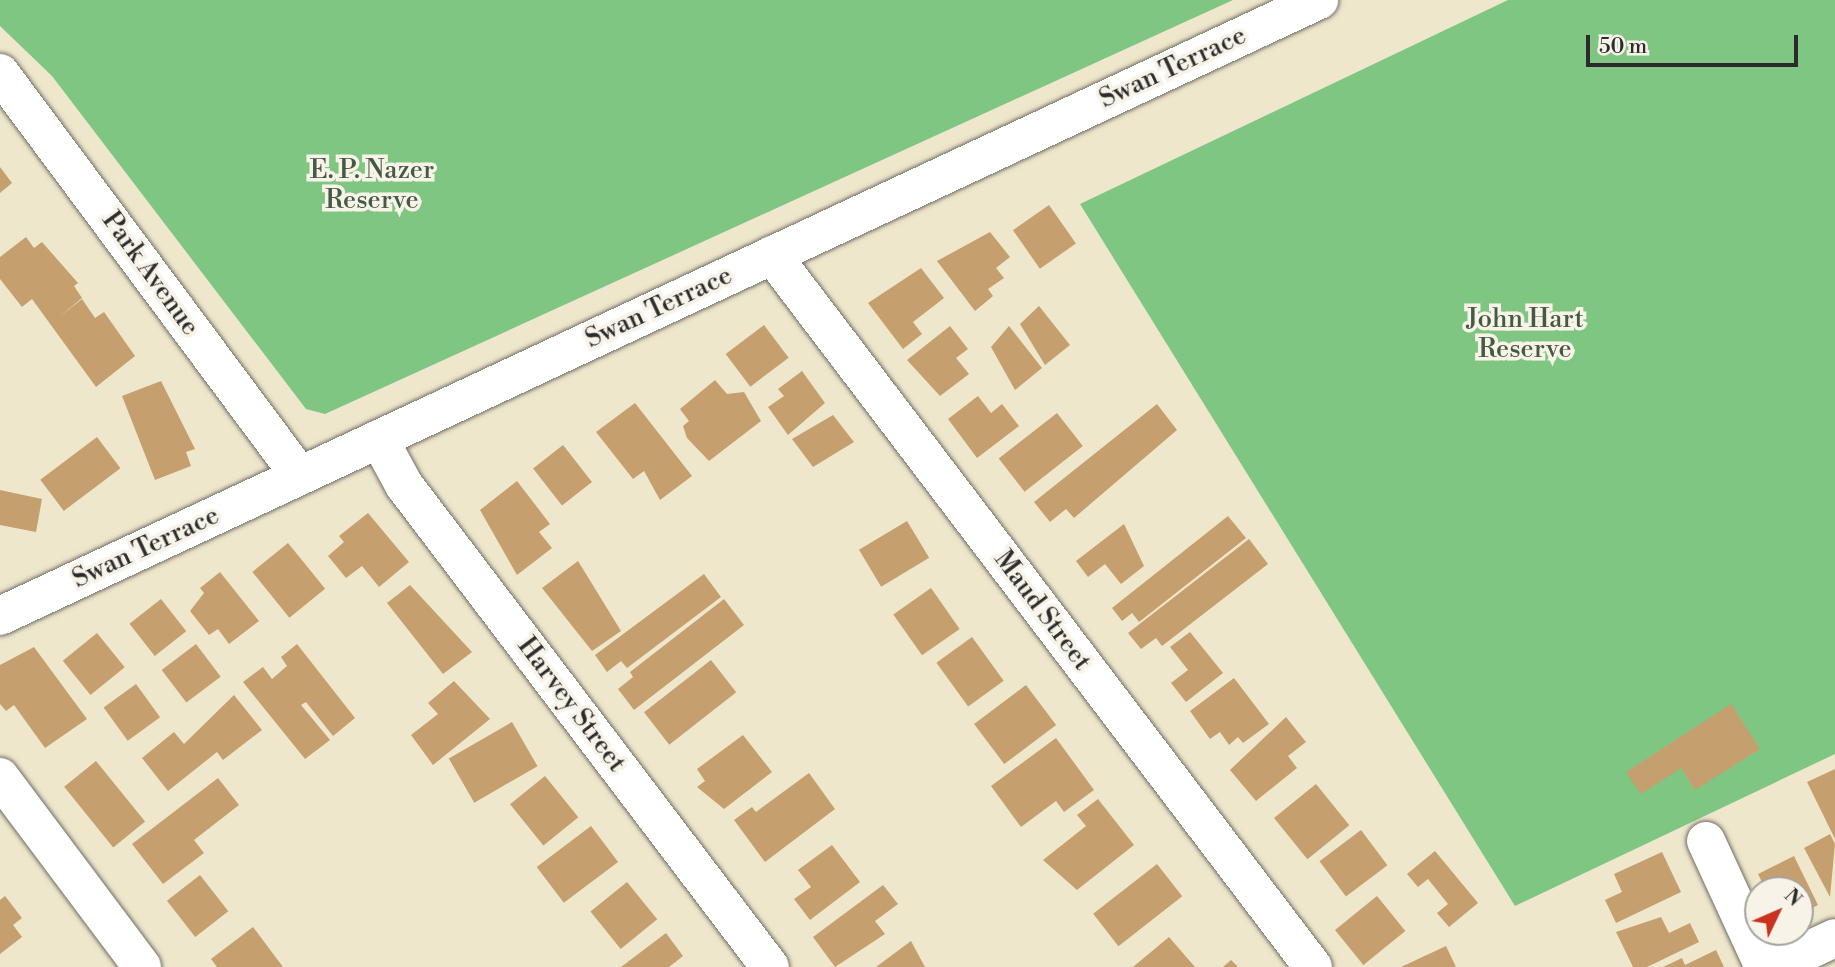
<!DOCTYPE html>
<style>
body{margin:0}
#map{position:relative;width:1835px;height:967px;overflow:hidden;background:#efe7cc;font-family:"Libre Bodoni",serif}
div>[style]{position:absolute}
.green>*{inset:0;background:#7fc682}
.building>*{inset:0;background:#c69f6e;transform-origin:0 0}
.roads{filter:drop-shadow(0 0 2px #706d63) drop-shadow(0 0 2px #706d63)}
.minor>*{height:38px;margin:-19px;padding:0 19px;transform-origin:19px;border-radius:19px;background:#fff}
span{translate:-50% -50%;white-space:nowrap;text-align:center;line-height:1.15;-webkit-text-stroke:7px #f7f3e8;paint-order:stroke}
.street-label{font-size:26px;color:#2b2b2b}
.park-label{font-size:26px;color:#445a45}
.north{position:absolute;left:1744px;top:876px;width:70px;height:70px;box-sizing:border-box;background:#f7f3e8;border:2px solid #a5a39c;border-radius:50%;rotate:46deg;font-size:19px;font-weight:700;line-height:28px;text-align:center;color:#2b2b2b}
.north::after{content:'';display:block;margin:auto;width:24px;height:32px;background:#c8321e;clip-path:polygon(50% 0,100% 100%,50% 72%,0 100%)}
.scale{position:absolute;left:1586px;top:35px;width:212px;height:32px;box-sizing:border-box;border:4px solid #2b2b2b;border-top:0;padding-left:9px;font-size:21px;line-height:24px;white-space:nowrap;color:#2b2b2b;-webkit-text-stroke:5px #f7f3e8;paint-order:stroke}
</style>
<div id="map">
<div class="green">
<div style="clip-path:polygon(0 0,1233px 0,325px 414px,306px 409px,52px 76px,0 26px)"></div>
<div style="clip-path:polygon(1508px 0,1835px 0,1835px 754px,1515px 906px,1080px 204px)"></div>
</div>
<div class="building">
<div style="clip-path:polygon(0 167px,12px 183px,0 193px)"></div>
<div style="left:1049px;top:205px;width:47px;height:44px;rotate:55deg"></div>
<div style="clip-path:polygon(990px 232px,1010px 257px,996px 268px,1004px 278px,988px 289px,993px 296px,975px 311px,937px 261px)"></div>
<div style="clip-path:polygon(26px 237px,34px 248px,42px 242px,78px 283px,74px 286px,82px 298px,59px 317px,82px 299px,95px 318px,104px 312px,135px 356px,96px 387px,32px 299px,22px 307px,0 279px,0 257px)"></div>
<div style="clip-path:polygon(921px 268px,944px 298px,913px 322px,922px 334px,903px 349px,868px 303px)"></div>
<div style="clip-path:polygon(1039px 306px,1070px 345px,1045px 365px,1020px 324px)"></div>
<div style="left:764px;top:325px;width:41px;height:48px;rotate:53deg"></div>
<div style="clip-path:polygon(950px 326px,968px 349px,956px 358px,969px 374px,940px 396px,907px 360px)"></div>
<div style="clip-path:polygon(1009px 326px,1042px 368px,1015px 390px,991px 347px)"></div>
<div style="clip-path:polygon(802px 371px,825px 403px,788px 435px,768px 407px,784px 396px,778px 389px)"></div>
<div style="clip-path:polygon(715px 380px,727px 394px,744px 392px,761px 421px,709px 461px,687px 438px,683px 426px,689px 421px,680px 409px)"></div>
<div style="clip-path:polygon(161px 381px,195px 449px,186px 452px,191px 466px,155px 480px,122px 396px)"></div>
<div style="clip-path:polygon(978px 396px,991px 413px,1002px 404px,1019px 426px,977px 458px,948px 419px)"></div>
<div style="clip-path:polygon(635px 403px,692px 476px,660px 500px,644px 471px,633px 479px,596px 432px)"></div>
<div style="clip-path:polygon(1157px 404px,1177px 430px,1074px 518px,1066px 509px,1050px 522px,1034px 502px)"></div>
<div style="left:1057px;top:413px;width:42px;height:74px;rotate:52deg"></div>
<div style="clip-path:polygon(833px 415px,854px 442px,813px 467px,792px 439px)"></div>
<div style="left:97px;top:437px;width:39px;height:71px;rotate:53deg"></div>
<div style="left:563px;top:445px;width:47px;height:38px;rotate:52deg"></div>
<div style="clip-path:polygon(517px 481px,550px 524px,539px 532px,552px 548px,517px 575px,480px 510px)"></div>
<div style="clip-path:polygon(0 490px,42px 499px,36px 532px,0 525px)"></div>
<div style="clip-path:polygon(368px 513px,409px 562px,379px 587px,362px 566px,346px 578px,328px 556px,344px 542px,339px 536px)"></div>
<div style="clip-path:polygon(1228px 516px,1246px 538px,1139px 622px,1132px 613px,1122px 621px,1112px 608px)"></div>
<div style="left:907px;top:521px;width:43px;height:56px;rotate:59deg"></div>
<div style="clip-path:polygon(1124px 524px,1144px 566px,1121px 584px,1105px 564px,1088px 577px,1076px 561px)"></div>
<div style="clip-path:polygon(1249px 539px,1268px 564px,1162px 646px,1156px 638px,1141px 649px,1128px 633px)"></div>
<div style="left:288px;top:543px;width:59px;height:46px;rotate:51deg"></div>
<div style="clip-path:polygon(578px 561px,621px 631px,592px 651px,542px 588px)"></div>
<div style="clip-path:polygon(220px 572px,259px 621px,229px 644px,218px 629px,209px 635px,190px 611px,204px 593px,200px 588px)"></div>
<div style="clip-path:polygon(704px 574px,721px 597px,627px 668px,621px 661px,607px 672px,595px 655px)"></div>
<div style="clip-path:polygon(410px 585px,472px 652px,443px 674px,387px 603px)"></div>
<div style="left:931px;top:588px;width:50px;height:46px;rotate:55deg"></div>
<div style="left:161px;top:599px;width:41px;height:40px;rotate:52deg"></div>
<div style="clip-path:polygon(724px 599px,744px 625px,634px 710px,618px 689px,633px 677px,630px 672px)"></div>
<div style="clip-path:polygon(1190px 632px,1223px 673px,1186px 702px,1171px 683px,1188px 670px,1170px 647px)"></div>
<div style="left:97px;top:633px;width:44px;height:44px;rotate:51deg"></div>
<div style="left:972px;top:637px;width:54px;height:44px;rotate:54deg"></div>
<div style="left:196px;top:644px;width:41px;height:43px;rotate:53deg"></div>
<div style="clip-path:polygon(297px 644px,355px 718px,333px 736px,306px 702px,301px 705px,330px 740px,305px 759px,243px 682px,263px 667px,272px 679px,287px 666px,281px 657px)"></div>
<div style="clip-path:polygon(34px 647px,87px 719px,45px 748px,14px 705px,6px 711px,0 704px,0 665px)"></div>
<div style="left:711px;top:660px;width:41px;height:85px;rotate:52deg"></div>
<div style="clip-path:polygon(1234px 678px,1269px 724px,1243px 743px,1238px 737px,1229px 745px,1220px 732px,1210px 739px,1190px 711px)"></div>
<div style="clip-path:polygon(454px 681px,490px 719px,433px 765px,411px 735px,438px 714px,428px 703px)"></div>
<div style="left:136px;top:684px;width:41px;height:40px;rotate:54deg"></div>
<div style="left:1026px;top:685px;width:50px;height:65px;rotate:53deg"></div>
<div style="clip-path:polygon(234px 695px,262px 730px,223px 760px,217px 752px,168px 791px,142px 758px,174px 732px,184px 744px)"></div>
<div style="clip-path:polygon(1731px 704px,1760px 749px,1695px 790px,1681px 768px,1641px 794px,1626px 772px)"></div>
<div style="clip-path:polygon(1286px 717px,1306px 742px,1288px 756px,1297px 768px,1256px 801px,1230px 770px)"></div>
<div style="left:512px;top:722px;width:51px;height:73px;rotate:60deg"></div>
<div style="clip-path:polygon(743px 735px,772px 772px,724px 809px,697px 787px,705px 781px,697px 769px)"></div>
<div style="clip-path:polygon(1056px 738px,1094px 790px,1064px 812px,1056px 801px,1021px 827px,991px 786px)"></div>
<div style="left:96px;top:761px;width:78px;height:41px;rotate:51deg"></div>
<div style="clip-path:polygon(1835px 769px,1835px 839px,1807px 782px)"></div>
<div style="clip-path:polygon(809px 773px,835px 809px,765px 862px,734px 820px,752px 807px,756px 812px)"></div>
<div style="left:545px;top:776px;width:53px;height:45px;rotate:51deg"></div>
<div style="clip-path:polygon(218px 778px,239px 805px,194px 840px,204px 853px,163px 884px,132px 844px)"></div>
<div style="left:1316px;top:784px;width:53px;height:54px;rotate:51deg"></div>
<div style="clip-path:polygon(1098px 799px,1134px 845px,1077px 890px,1043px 860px,1086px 826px,1077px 815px)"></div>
<div style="left:591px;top:826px;width:45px;height:68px;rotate:53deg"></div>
<div style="left:1361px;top:830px;width:44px;height:52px;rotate:53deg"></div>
<div style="clip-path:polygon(1830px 834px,1835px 844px,1830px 897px,1804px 848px)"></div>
<div style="clip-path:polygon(832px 845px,860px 882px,810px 920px,794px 899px,811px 887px,798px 870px)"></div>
<div style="clip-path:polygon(1435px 851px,1478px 903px,1449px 927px,1437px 913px,1448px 904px,1428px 879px,1418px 887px,1407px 874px)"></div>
<div style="clip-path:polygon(1662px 852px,1681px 892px,1616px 923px,1605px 900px,1622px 892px,1614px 874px)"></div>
<div style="clip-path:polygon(1794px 856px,1818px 905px,1800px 914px,1800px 890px,1766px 890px,1758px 874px)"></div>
<div style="left:1157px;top:864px;width:41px;height:81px;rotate:52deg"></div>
<div style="left:200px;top:875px;width:46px;height:42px;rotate:52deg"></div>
<div style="left:627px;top:882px;width:48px;height:47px;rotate:51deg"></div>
<div style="clip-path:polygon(883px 885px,898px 904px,875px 921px,885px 934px,835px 967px,813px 937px)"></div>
<div style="clip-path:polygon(5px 896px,22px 918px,13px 925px,22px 937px,0 954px,0 900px)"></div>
<div style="left:1377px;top:896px;width:45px;height:54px;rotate:51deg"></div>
<div style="clip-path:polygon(1661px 917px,1669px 933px,1690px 923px,1699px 942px,1647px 967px,1633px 967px,1616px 932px)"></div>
<div style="clip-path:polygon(253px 927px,283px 967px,217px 967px,211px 959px)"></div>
<div style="clip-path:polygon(666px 933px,683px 956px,669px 967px,621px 967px)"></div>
<div style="clip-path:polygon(1169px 937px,1195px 967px,1133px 967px)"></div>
<div style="clip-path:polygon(911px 941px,925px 967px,876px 967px)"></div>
<div style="clip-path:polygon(1446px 946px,1456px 967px,1401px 967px)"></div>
<div style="clip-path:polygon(1716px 950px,1724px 967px,1663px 967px,1682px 958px,1685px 965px)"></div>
<div style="clip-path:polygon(1231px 960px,1238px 967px,1223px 967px)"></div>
</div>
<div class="roads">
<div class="minor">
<div style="left:0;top:73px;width:502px;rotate:53.34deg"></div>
<div style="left:772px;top:255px;width:894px;rotate:52.77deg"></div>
<div style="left:379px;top:439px;width:52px;rotate:61.5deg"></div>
<div style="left:404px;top:485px;width:605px;rotate:52.79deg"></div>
<div style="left:0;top:616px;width:1456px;rotate:-25.03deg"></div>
<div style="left:0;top:777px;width:237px;rotate:53.2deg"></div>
<div style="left:1706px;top:841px;width:139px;rotate:65.3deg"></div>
<div style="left:1773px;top:967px;width:68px;rotate:-25.1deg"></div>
</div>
</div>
<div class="street-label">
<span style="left:1173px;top:68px;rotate:-25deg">Swan Terrace</span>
<span style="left:150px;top:274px;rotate:54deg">Park Avenue</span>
<span style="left:659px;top:308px;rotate:-25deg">Swan Terrace</span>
<span style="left:146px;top:548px;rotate:-25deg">Swan Terrace</span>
<span style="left:1042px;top:611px;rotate:53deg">Maud Street</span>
<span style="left:571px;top:705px;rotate:53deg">Harvey Street</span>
</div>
<div class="park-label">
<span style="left:372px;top:186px">E. P. Nazer<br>Reserve</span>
<span style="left:1525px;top:335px">John Hart<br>Reserve</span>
</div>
<div class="north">N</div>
<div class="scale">50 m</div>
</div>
